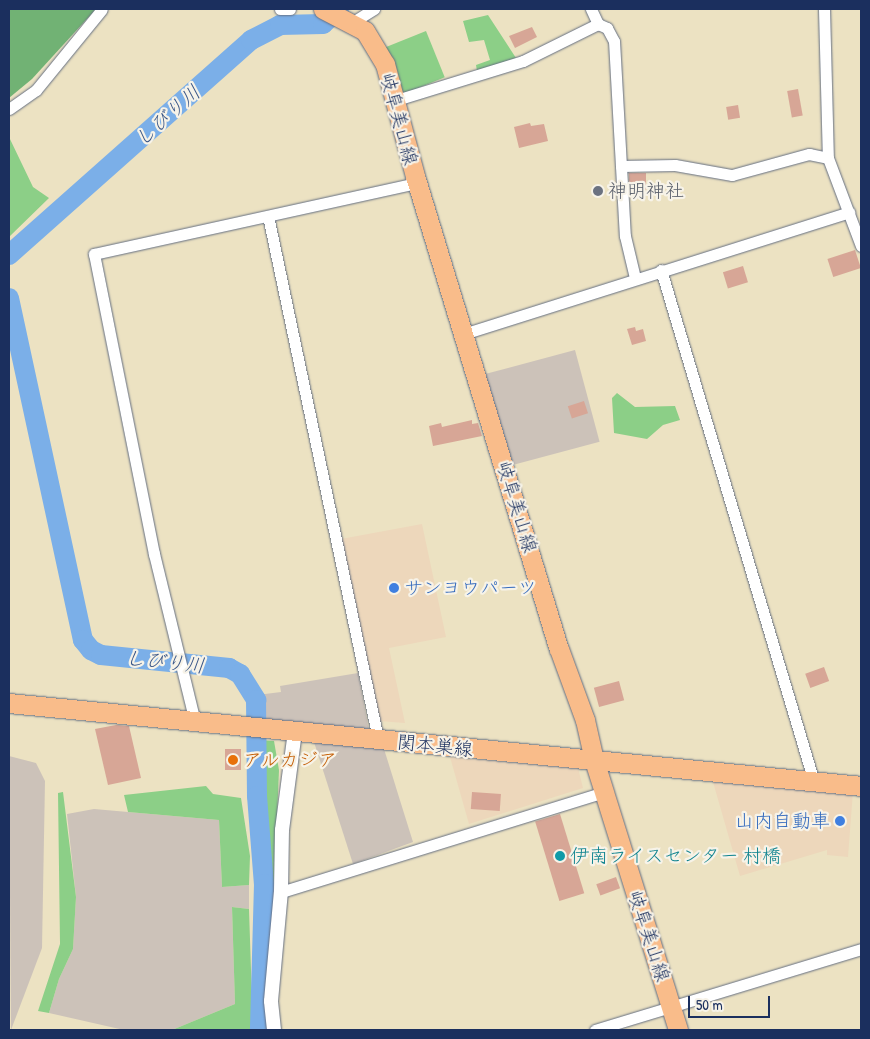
<!DOCTYPE html>
<meta charset="utf-8">
<style>
body{margin:0}
#map{position:relative;width:870px;height:1039px;overflow:hidden;background:#ece2c2;font-family:"Patrick Hand","Klee One",sans-serif}
div>[style]{position:absolute}
.built>*{inset:0;background:#edd7bb}
.industrial>*{inset:0;background:#ccc2b9;transform-origin:0 0}
.green>*{inset:0;background:#8ccf87;transform-origin:0 0}
.forest>*{inset:0;background:#71b274}
.river>*{height:20px;margin:-10px;padding:0 10px;transform-origin:10px;border-radius:10px;background:#7bafe8}
.building>*{inset:0;background:#d7a696;transform-origin:0 0}
.roads{filter:drop-shadow(0 0 1px #646e81) drop-shadow(0 0 1px #646e81)}
.minor>*{height:11px;margin:-5.5px;padding:0 5.5px;transform-origin:5.5px;border-radius:5.5px;background:#fff}
.tertiary>*{height:14px;margin:-7px;padding:0 7px;transform-origin:7px;border-radius:7px;background:#fff}
.primary>*{height:19px;margin:-9.5px;padding:0 9.5px;transform-origin:9.5px;border-radius:9.5px;background:#f9bc8a}
.dots>*{width:14px;height:14px;translate:-50% -50%;box-sizing:border-box;border:2px solid #f7f3e8;border-radius:50%}
span{translate:-50% -50%;white-space:nowrap;text-align:center;line-height:1.15;-webkit-text-stroke:4.5px #f7f3e8;paint-order:stroke}
.street-label{font-size:19px;color:#1b2f5e}
.worship-label{font-size:19px;color:#5b616d}
.left{translate:0 -50%;text-align:left}
.shop-label{font-size:19px;color:#366cbe}
.right{translate:-100% -50%;text-align:right}
.food-label{font-size:19px;color:#c56008}
.culture-label{font-size:19px;color:#0d838f}
.water-label{font-size:20px;color:#385587;font-style:italic}
.frame{position:absolute;inset:0;border:10px solid #1b2f5e;pointer-events:none}
.scale{position:absolute;left:688px;top:996px;width:82px;height:22px;box-sizing:border-box;border:2px solid #1b2f5e;border-top:0;padding-left:6px;font-size:15px;line-height:18px;white-space:nowrap;color:#1b2f5e;-webkit-text-stroke:4px #f7f3e8;paint-order:stroke}
</style>
<div id="map">
<div class="built">
<div style="clip-path:polygon(422px 524px,446px 637px,389px 648px,405px 723px,379px 721px,341px 539px)"></div>
<div style="clip-path:polygon(450px 757px,578px 768px,583px 788px,469px 824px)"></div>
<div style="clip-path:polygon(713px 782px,853px 791px,848px 857px,827px 855px,827px 850px,740px 876px)"></div>
</div>
<div class="industrial">
<div style="left:575px;top:350px;width:95px;height:95px;rotate:75deg"></div>
<div style="clip-path:polygon(358px 673px,369px 731px,263px 722px,257px 695px,281px 692px,280px 686px)"></div>
<div style="clip-path:polygon(314px 742px,384px 749px,413px 842px,353px 864px)"></div>
<div style="clip-path:polygon(9px 756px,36px 763px,45px 781px,42px 948px,11px 1030px)"></div>
<div style="clip-path:polygon(94px 809px,219px 820px,222px 887px,249px 885px,249px 909px,232px 907px,235px 1004px,172px 1030px,124px 1030px,49px 1013px,59px 979px,73px 949px,76px 897px,67px 814px)"></div>
</div>
<div class="green">
<div style="clip-path:polygon(488px 15px,516px 58px,477px 71px,476px 65px,490px 60px,484px 40px,469px 42px,463px 21px)"></div>
<div style="left:426px;top:31px;width:50px;height:45px;rotate:68deg"></div>
<div style="clip-path:polygon(9px 137px,33px 187px,49px 198px,9px 237px)"></div>
<div style="clip-path:polygon(617px 393px,635px 407px,675px 406px,680px 420px,663px 425px,647px 439px,614px 433px,612px 398px)"></div>
<div style="clip-path:polygon(261px 740px,274px 741px,279px 770px,274px 885px,269px 886px)"></div>
<div style="clip-path:polygon(206px 786px,213px 794px,241px 798px,250px 856px,249px 885px,222px 887px,219px 820px,128px 812px,124px 795px)"></div>
<div style="clip-path:polygon(63px 792px,76px 897px,73px 949px,59px 979px,49px 1013px,38px 1011px,60px 944px,58px 793px)"></div>
<div style="clip-path:polygon(232px 907px,249px 909px,253px 1030px,172px 1030px,235px 1004px)"></div>
</div>
<div class="forest">
<div style="clip-path:polygon(9px 9px,96px 9px,32px 79px,9px 98px)"></div>
</div>
<div class="river">
<div style="left:9px;top:255px;width:324px;rotate:-41.6deg"></div>
<div style="left:251px;top:40px;width:33px;rotate:-27deg"></div>
<div style="left:280px;top:25px;width:43px;rotate:-1.3deg"></div>
<div style="left:323px;top:24px;width:22px;rotate:-43deg"></div>
<div style="left:9px;top:298px;width:350px;rotate:77.8deg"></div>
<div style="left:83px;top:640px;width:13px;rotate:51deg"></div>
<div style="left:91px;top:650px;width:11px;rotate:27deg"></div>
<div style="left:101px;top:655px;width:129px;rotate:5.8deg"></div>
<div style="left:229px;top:668px;width:13px;rotate:29deg"></div>
<div style="left:240px;top:674px;width:31px;rotate:58deg"></div>
<div style="left:256px;top:700px;width:96px;rotate:89.4deg"></div>
<div style="left:257px;top:796px;width:88px;rotate:85.5deg"></div>
<div style="left:264px;top:884px;width:146px;rotate:91.6deg"></div>
</div>
<div class="building">
<div style="clip-path:polygon(532px 27px,537px 37px,515px 48px,509px 36px)"></div>
<div style="left:798px;top:89px;width:27px;height:11px;rotate:80deg"></div>
<div style="left:738px;top:105px;width:13px;height:12px;rotate:81deg"></div>
<div style="clip-path:polygon(530px 123px,531px 126px,544px 124px,548px 141px,519px 148px,514px 127px)"></div>
<div style="left:629px;top:173px;width:17px;height:17px"></div>
<div style="left:855px;top:250px;width:19px;height:29px;rotate:72deg"></div>
<div style="left:743px;top:266px;width:17px;height:21px;rotate:73deg"></div>
<div style="clip-path:polygon(635px 327px,636px 331px,643px 329px,646px 341px,632px 345px,627px 329px)"></div>
<div style="left:584px;top:401px;width:13px;height:17px;rotate:72deg"></div>
<div style="clip-path:polygon(472px 420px,472px 424px,478px 423px,482px 436px,433px 446px,429px 426px,441px 423px,442px 427px)"></div>
<div style="left:824px;top:667px;width:15px;height:20px;rotate:70deg"></div>
<div style="left:619px;top:681px;width:20px;height:26px;rotate:75deg"></div>
<div style="clip-path:polygon(116px 725px,129px 726px,141px 778px,108px 785px,95px 729px)"></div>
<div style="left:225px;top:749px;width:16px;height:21px"></div>
<div style="left:472px;top:792px;width:29px;height:17px;rotate:4deg"></div>
<div style="left:560px;top:814px;width:83px;height:26px;rotate:73deg"></div>
<div style="left:616px;top:877px;width:12px;height:21px;rotate:70deg"></div>
</div>
<div class="roads">
<div class="minor">
<div style="left:280px;top:9px;width:10px"></div>
<div style="left:591px;top:9px;width:17px;rotate:65deg"></div>
<div style="left:598px;top:24px;width:10px;rotate:24deg"></div>
<div style="left:607px;top:28px;width:15px;rotate:62deg"></div>
<div style="left:614px;top:41px;width:195px;rotate:86.8deg"></div>
<div style="left:625px;top:236px;width:43px;rotate:76.6deg"></div>
<div style="left:824px;top:9px;width:149px;rotate:88.5deg"></div>
<div style="left:828px;top:158px;width:94px;rotate:69.4deg"></div>
<div style="left:353px;top:22px;width:25px;rotate:-32deg"></div>
<div style="left:393px;top:101px;width:136px;rotate:-17.1deg"></div>
<div style="left:523px;top:61px;width:84px;rotate:-26.3deg"></div>
<div style="left:9px;top:109px;width:33px;rotate:-35deg"></div>
<div style="left:36px;top:90px;width:104px;rotate:-50.8deg"></div>
<div style="left:621px;top:166px;width:54px;rotate:-1.1deg"></div>
<div style="left:675px;top:165px;width:58px;rotate:10deg"></div>
<div style="left:732px;top:175px;width:80px;rotate:-15.3deg"></div>
<div style="left:809px;top:154px;width:19px;rotate:12deg"></div>
<div style="left:268px;top:216px;width:534px;rotate:78.12deg"></div>
<div style="left:661px;top:270px;width:534px;rotate:73.36deg"></div>
<div style="left:463px;top:334px;width:405px;rotate:-17.5deg"></div>
<div style="left:195px;top:722px;width:173px;rotate:-103.7deg"></div>
<div style="left:154px;top:554px;width:306px;rotate:-101.3deg"></div>
<div style="left:94px;top:254px;width:331px;rotate:-12.4deg"></div>
<div style="left:281px;top:892px;width:338px;rotate:-17.2deg"></div>
<div style="left:595px;top:1030px;width:278px;rotate:-16.9deg"></div>
</div>
<div class="tertiary">
<div style="left:274px;top:1030px;width:29px;rotate:-96deg"></div>
<div style="left:271px;top:1001px;width:109px;rotate:-84.8deg"></div>
<div style="left:281px;top:892px;width:62px;rotate:-89.1deg"></div>
<div style="left:282px;top:830px;width:100px;rotate:-82.5deg"></div>
</div>
<div class="primary">
<div style="left:323px;top:9px;width:47px;rotate:27.6deg"></div>
<div style="left:365px;top:31px;width:39px;rotate:59deg"></div>
<div style="left:385px;top:64px;width:116px;rotate:75deg"></div>
<div style="left:415px;top:176px;width:494px;rotate:73.1deg"></div>
<div style="left:559px;top:649px;width:76px;rotate:69.9deg"></div>
<div style="left:585px;top:720px;width:41px;rotate:77.3deg"></div>
<div style="left:594px;top:760px;width:283px;rotate:72.7deg"></div>
<div style="left:9px;top:703px;width:856px;rotate:5.56deg"></div>
</div>
</div>
<div class="dots">
<div style="left:598px;top:191px;background:#6b7280"></div>
<div style="left:394px;top:588px;background:#3f7fe0"></div>
<div style="left:233px;top:760px;background:#e8710a"></div>
<div style="left:840px;top:821px;background:#3f7fe0"></div>
<div style="left:560px;top:856px;background:#0f9aa8"></div>
</div>
<div class="street-label">
<span style="left:399px;top:119px;rotate:75deg">岐阜美山線</span>
<span style="left:517px;top:507px;rotate:73deg">岐阜美山線</span>
<span style="left:435px;top:746px;rotate:6deg">関本巣線</span>
<span style="left:649px;top:936px;rotate:72deg">岐阜美山線</span>
</div>
<div class="worship-label">
<span class="left" style="left:608px;top:191px">神明神社</span>
</div>
<div class="shop-label">
<span class="left" style="left:404px;top:588px">サンヨウパーツ</span>
<span class="right" style="left:830px;top:821px">山内自動車</span>
</div>
<div class="food-label">
<span class="left" style="left:243px;top:760px">アルカジア</span>
</div>
<div class="culture-label">
<span class="left" style="left:570px;top:856px">伊南ライスセンター 村橋</span>
</div>
<div class="water-label">
<span style="left:167px;top:115px;rotate:-42deg">しびり川</span>
<span style="left:165px;top:661px;rotate:6deg">しびり川</span>
</div>
<div class="frame"></div>
<div class="scale">50 m</div>
</div>
